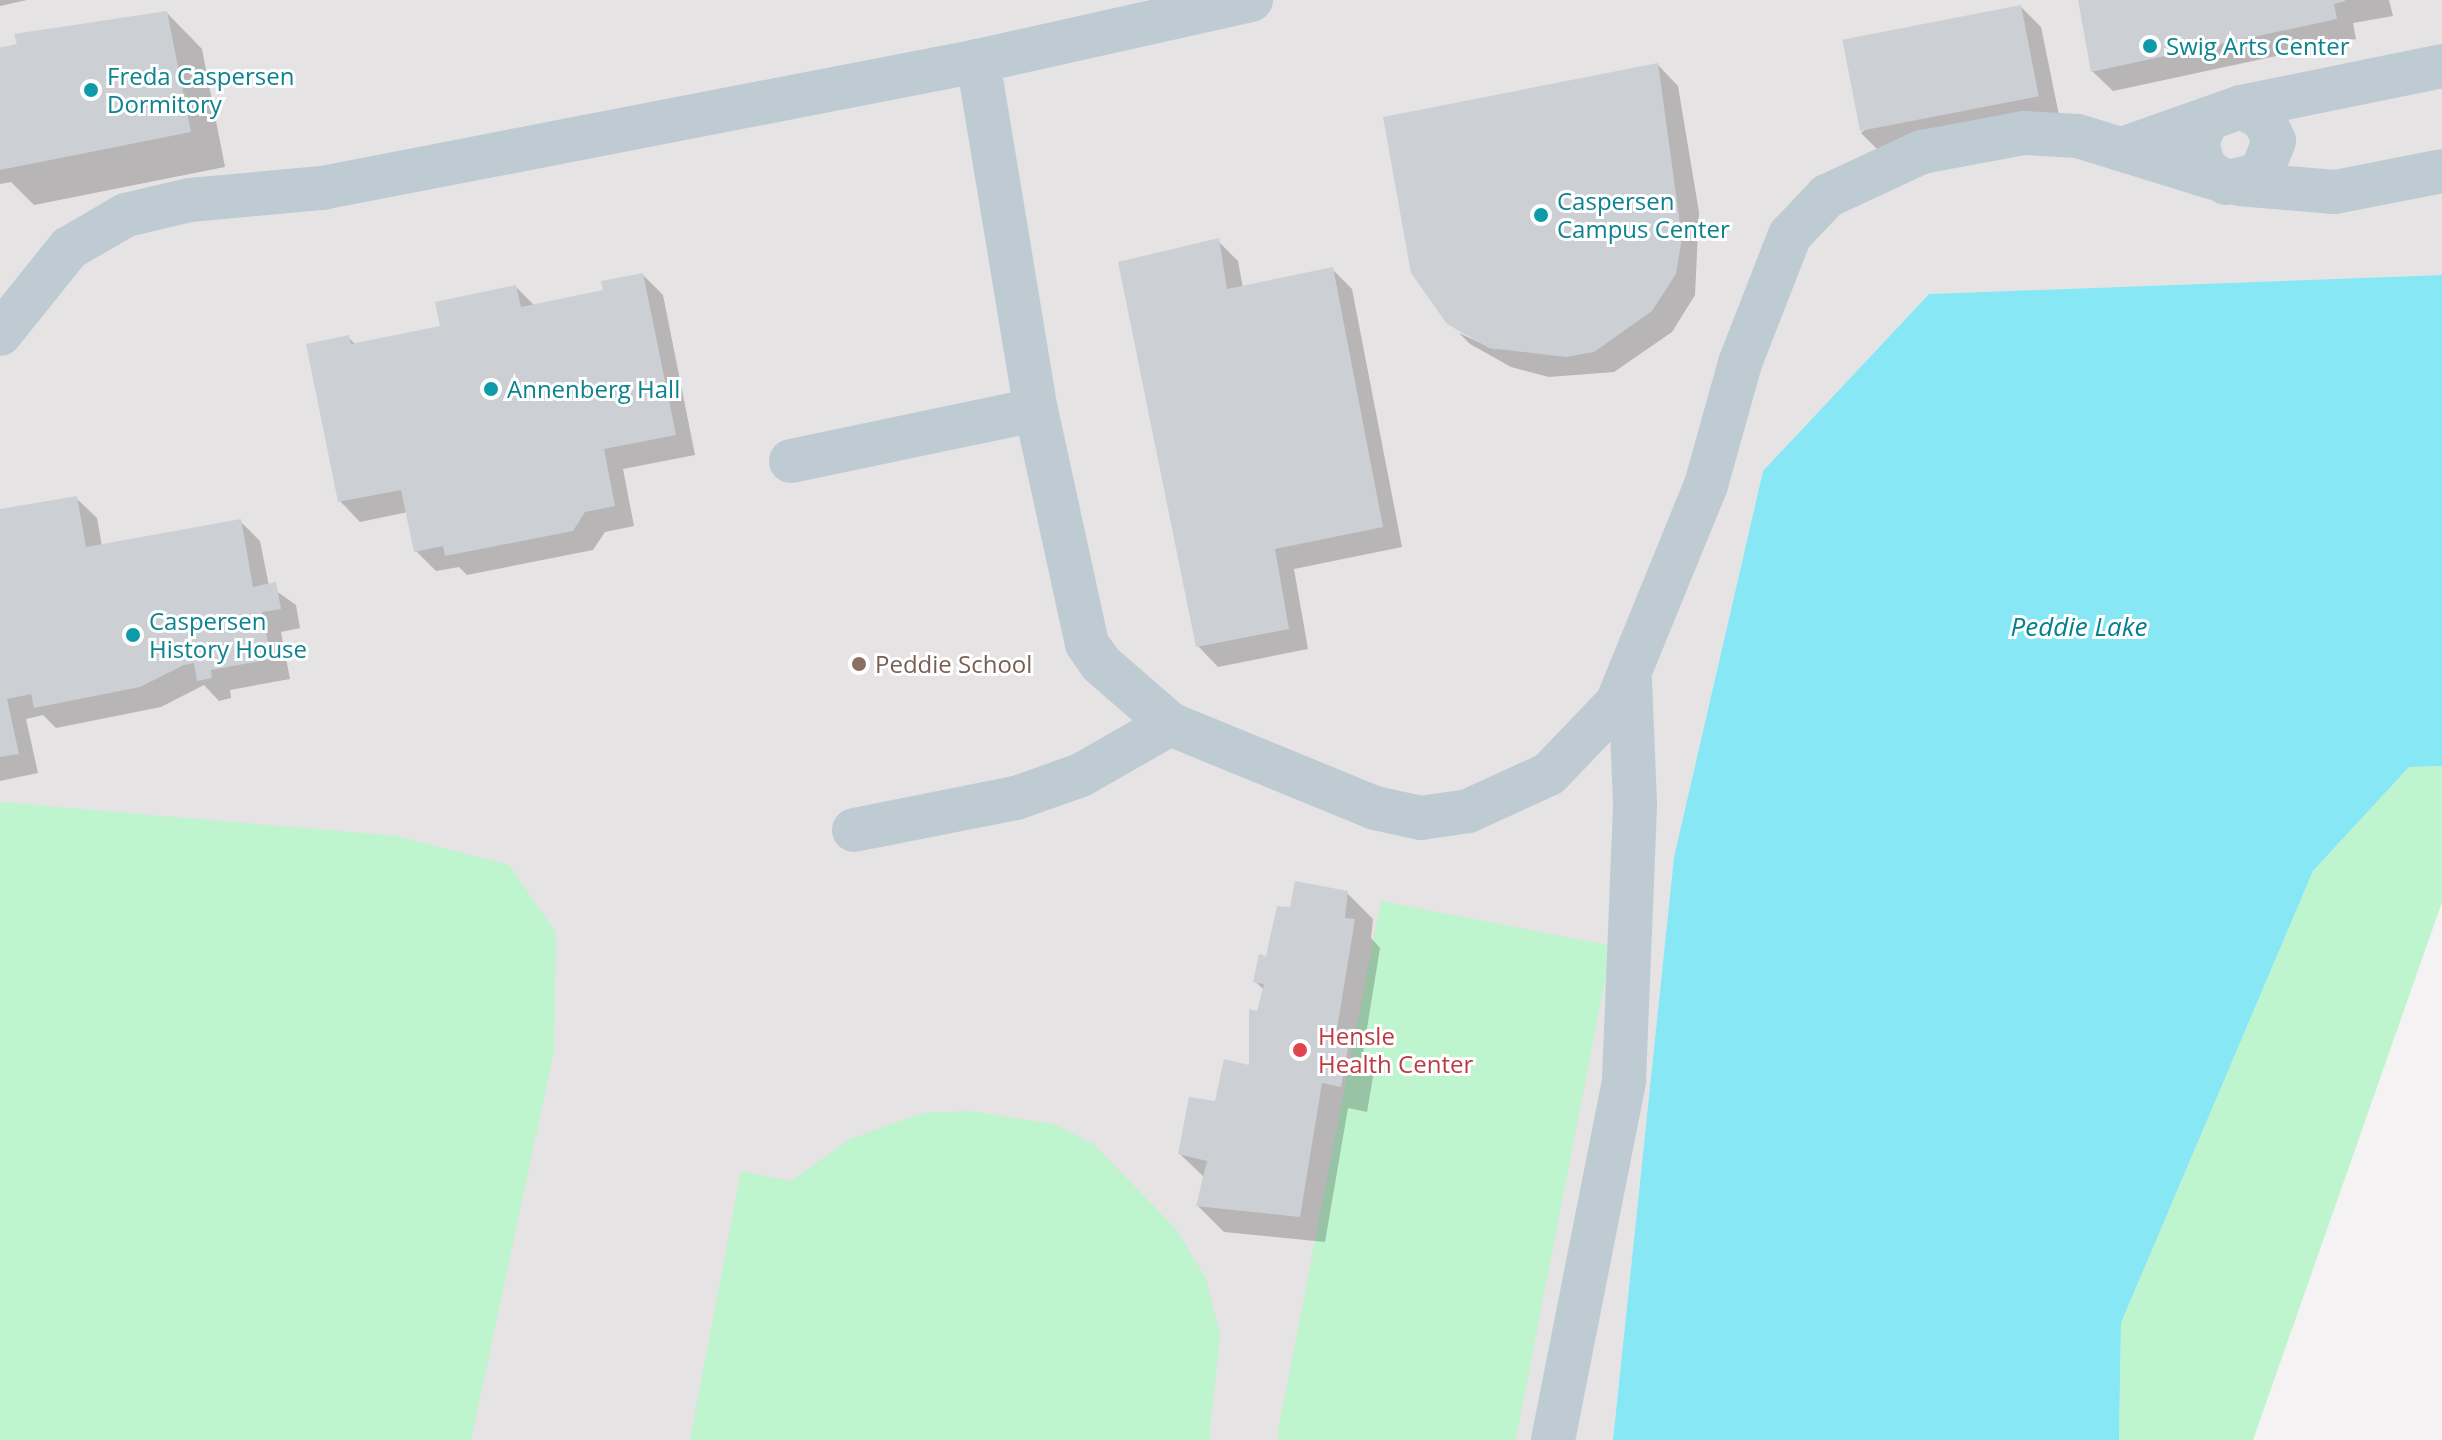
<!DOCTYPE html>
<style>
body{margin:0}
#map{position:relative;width:2442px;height:1440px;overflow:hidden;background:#f4f2f2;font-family:"Open Sans",sans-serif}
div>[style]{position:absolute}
.education>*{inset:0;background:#e5e3e4}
.green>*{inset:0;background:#bef4ce;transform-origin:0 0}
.water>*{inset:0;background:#88e7f4}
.shadow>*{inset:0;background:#0003}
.building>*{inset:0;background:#ccd0d5;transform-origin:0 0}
.minor>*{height:44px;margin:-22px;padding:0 22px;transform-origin:22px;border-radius:22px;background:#bfcbd2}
.dots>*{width:22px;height:22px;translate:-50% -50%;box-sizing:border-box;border:4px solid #fff;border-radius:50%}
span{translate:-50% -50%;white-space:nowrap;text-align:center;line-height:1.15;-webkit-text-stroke:6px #fff;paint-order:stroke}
.culture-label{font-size:24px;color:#0d838f}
.left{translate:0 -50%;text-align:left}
.education-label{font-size:24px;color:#785e54}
.health-label{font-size:24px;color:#be3a42}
.water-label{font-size:26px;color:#048091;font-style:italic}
</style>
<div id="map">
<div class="education">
<div style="clip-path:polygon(0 0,2442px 0,2442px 275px,1929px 294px,1763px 471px,1674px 857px,1613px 1440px,0 1440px)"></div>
</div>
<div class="green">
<div style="clip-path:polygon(2442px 766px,2442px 902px,2253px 1440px,2119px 1440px,2121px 1323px,2313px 871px,2409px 767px)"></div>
<div style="clip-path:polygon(0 802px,397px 836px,509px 865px,556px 933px,554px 1051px,471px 1440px,0 1440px)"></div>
<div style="left:1381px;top:901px;width:235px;height:547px;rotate:11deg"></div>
<div style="clip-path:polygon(969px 1111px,1054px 1124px,1093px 1144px,1177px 1230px,1206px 1279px,1220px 1335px,1209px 1440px,690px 1440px,741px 1171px,791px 1181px,850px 1139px,922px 1113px)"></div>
</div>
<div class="water">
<div style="clip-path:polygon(2442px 275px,2442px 766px,2409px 767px,2313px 871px,2121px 1323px,2119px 1440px,1613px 1440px,1674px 857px,1763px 471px,1929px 294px)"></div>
</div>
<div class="shadow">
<div style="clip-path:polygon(0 0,27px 0,0 6px)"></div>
<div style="clip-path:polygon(2080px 0,2389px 0,2393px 16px,2353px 23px,2356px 39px,2113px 91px,2092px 71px)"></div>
<div style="clip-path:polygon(2021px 7px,2041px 27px,2059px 115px,1881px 153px,1861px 133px)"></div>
<div style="clip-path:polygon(167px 13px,202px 49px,225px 167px,34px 205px,11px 182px,0 184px,0 48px)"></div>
<div style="clip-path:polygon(1658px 65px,1678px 86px,1699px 212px,1695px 295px,1672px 332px,1614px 372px,1549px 377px,1511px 367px,1470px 344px,1459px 333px,1498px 351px,1449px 324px,1413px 272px)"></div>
<div style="clip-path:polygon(1218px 241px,1238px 261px,1243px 288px,1332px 269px,1352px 289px,1402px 547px,1294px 569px,1308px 649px,1218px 667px,1198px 646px)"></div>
<div style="clip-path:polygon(643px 275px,663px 295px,695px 455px,623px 469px,634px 526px,605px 532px,593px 550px,467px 575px,459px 567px,436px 571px,416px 551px,408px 512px,360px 522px,340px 501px,348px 337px,356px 345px,443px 328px,516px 287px,535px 306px,605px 292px)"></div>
<div style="clip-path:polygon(76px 498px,97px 518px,102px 546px,240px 521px,260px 541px,269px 586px,296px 605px,300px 628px,281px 632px,290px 679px,230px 690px,231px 698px,219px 701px,204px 685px,161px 707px,56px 728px,43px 715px,26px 719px,38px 773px,0 781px,0 511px)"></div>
<div style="clip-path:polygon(1347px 893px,1373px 919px,1371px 938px,1380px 948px,1363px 1053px,1375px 1065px,1367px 1112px,1348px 1108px,1325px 1242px,1224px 1232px,1198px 1206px,1205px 1178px,1180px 1154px,1251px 1068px,1264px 990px,1255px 981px,1292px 909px)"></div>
</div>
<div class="building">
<div style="clip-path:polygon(2078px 0,2345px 0,2345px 1px,2334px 4px,2337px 19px,2091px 72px)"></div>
<div style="left:2021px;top:5px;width:93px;height:182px;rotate:79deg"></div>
<div style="clip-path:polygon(167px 11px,191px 132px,0 170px,0 48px,17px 44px,14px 34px)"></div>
<div style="clip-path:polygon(1658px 63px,1682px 238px,1676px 274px,1652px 311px,1594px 352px,1566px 357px,1489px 348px,1447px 324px,1411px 273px,1383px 117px)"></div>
<div style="clip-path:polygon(1219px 238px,1227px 289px,1333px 267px,1383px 527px,1275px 549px,1289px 629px,1196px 647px,1118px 262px)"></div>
<div style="clip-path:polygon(643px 273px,676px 435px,604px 449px,615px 506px,585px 512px,573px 531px,445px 556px,443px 546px,414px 552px,401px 490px,338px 502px,306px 344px,349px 335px,351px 344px,440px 326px,435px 302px,516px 285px,521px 307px,603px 290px,601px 281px)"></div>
<div style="clip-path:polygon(77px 496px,86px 547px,241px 519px,253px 587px,276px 582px,281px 609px,262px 612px,271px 659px,211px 670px,212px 678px,197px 681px,194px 663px,184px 665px,140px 687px,34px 708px,31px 694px,7px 699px,19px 754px,0 757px,0 509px)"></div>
<div style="clip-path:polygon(1295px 881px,1348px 891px,1345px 918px,1355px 919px,1336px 1035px,1350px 1037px,1341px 1087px,1322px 1083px,1300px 1217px,1196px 1206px,1207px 1161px,1178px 1154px,1189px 1097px,1215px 1101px,1224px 1059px,1249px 1065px,1249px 1009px,1257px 1011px,1264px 984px,1253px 982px,1259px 954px,1266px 956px,1277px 906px,1290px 907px)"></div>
</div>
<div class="minor">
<div style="left:1251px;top:0;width:280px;rotate:167.4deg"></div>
<div style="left:978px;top:61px;width:354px;rotate:80.6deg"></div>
<div style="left:1036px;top:410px;width:239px;rotate:77.7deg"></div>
<div style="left:1087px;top:644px;width:24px;rotate:55deg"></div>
<div style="left:1101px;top:664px;width:91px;rotate:41deg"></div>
<div style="left:1170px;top:724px;width:222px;rotate:22.3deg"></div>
<div style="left:1375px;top:808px;width:47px;rotate:12.3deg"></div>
<div style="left:1421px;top:818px;width:48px;rotate:-8.5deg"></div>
<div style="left:1468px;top:811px;width:89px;rotate:-24.6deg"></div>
<div style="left:1549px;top:774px;width:98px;rotate:-46.2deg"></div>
<div style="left:1617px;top:703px;width:235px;rotate:-67.8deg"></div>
<div style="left:1706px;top:485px;width:127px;rotate:-74.4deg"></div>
<div style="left:1740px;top:363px;width:137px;rotate:-68.7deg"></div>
<div style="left:1790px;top:235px;width:54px;rotate:-46.5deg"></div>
<div style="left:1827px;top:196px;width:105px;rotate:-24.9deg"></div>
<div style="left:1922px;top:152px;width:104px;rotate:-10.6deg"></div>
<div style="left:2024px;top:133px;width:54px;rotate:3.2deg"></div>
<div style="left:2078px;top:136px;width:142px;rotate:17.2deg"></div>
<div style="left:2241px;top:107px;width:205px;rotate:-11.5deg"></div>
<div style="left:2125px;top:148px;width:123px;rotate:-19.5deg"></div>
<div style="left:2241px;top:107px;width:25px;rotate:27deg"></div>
<div style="left:2263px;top:118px;width:25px;rotate:64deg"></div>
<div style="left:2274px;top:141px;width:35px;rotate:112deg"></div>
<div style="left:2261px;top:174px;width:36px;rotate:166deg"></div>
<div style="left:2226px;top:183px;width:25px;rotate:-146deg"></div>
<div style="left:2205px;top:169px;width:26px;rotate:-108deg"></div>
<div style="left:2197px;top:144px;width:26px;rotate:-69deg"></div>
<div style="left:2239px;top:184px;width:96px;rotate:4.8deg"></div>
<div style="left:2335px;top:192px;width:109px;rotate:-11.1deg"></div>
<div style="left:0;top:334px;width:110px;rotate:-51.3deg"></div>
<div style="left:69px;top:248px;width:66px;rotate:-30.1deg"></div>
<div style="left:126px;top:215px;width:66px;rotate:-13.2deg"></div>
<div style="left:190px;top:200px;width:133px;rotate:-5.2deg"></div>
<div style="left:322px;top:188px;width:668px;rotate:-10.96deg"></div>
<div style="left:791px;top:461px;width:250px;rotate:-11.8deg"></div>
<div style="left:854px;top:830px;width:165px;rotate:-11.2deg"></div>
<div style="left:1016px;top:798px;width:69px;rotate:-19.5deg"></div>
<div style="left:1081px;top:775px;width:103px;rotate:-29.8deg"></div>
<div style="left:1553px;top:1440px;width:367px;rotate:-78.8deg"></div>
<div style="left:1624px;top:1080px;width:276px;rotate:-87.7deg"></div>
<div style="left:1635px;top:804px;width:123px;rotate:-92.3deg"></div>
</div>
<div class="dots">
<div style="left:2150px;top:46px;background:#0f9aa8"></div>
<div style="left:91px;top:90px;background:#0f9aa8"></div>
<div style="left:1541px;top:215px;background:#0f9aa8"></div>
<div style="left:491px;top:389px;background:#0f9aa8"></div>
<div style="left:133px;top:635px;background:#0f9aa8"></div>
<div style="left:859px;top:664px;background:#8d6e63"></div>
<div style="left:1300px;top:1050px;background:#e0444e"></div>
</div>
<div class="culture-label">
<span class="left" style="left:2166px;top:46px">Swig Arts Center</span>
<span class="left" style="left:107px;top:90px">Freda Caspersen<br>Dormitory</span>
<span class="left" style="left:1557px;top:215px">Caspersen<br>Campus Center</span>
<span class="left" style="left:507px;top:389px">Annenberg Hall</span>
<span class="left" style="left:149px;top:635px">Caspersen<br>History House</span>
</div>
<div class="education-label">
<span class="left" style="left:875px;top:664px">Peddie School</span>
</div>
<div class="health-label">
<span class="left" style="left:1318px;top:1050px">Hensle<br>Health Center</span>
</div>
<div class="water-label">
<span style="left:2079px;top:627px">Peddie Lake</span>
</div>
</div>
